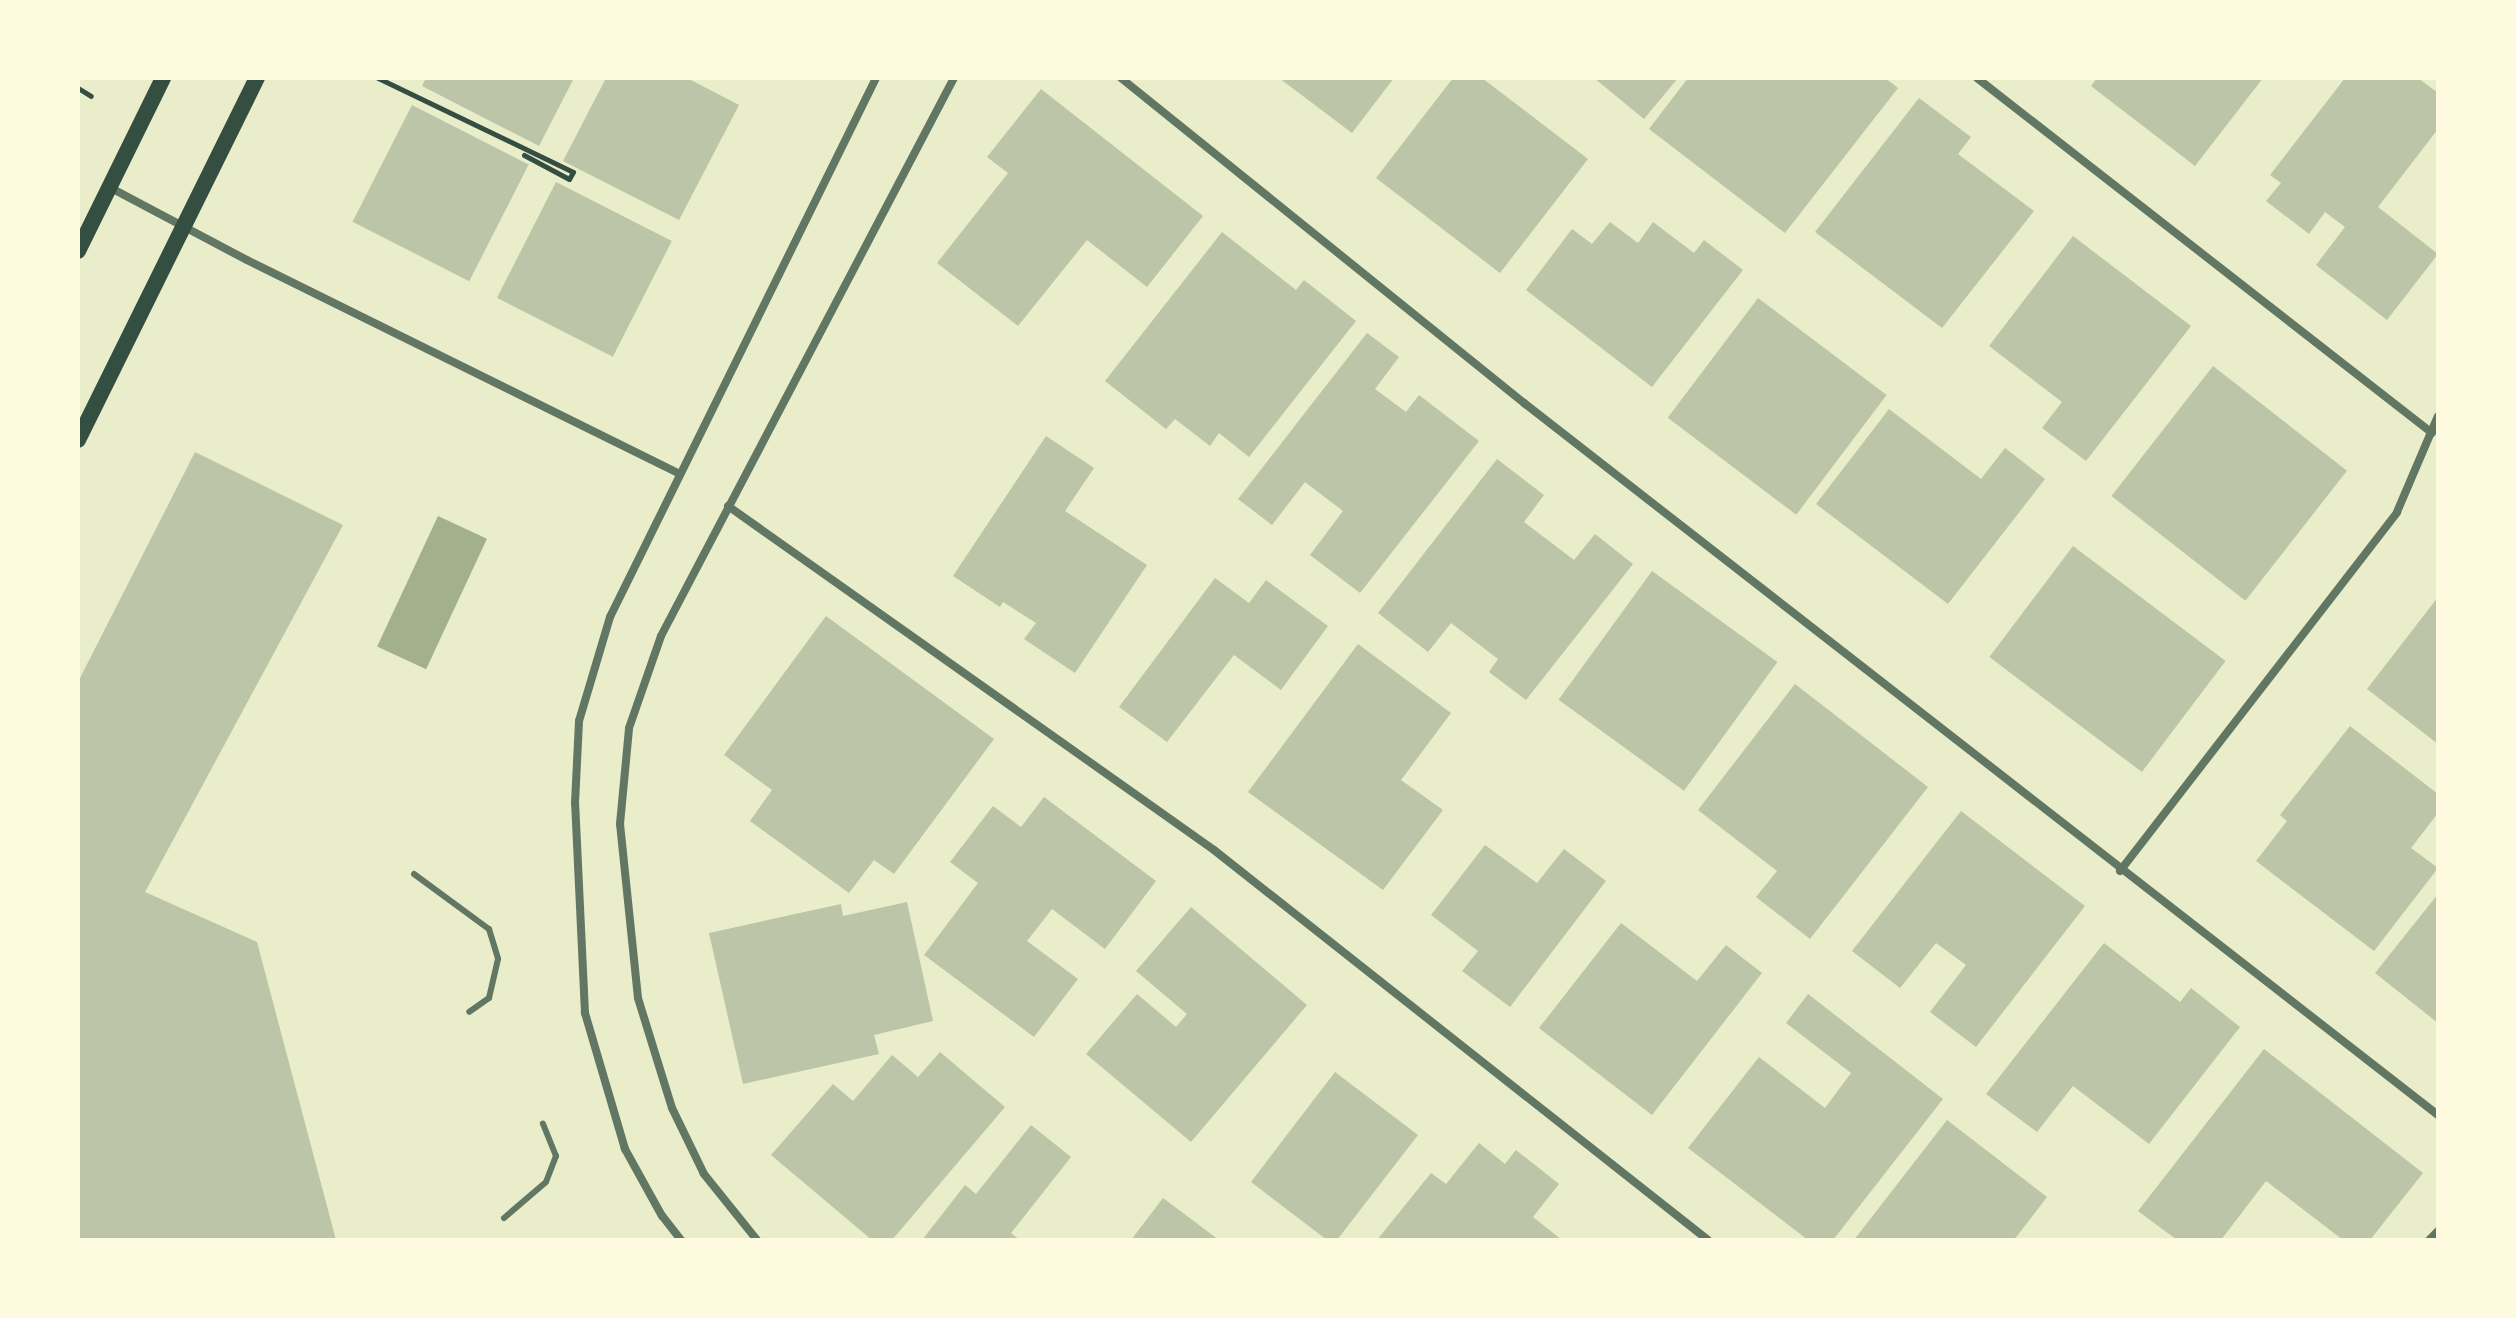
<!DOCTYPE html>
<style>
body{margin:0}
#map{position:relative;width:2516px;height:1318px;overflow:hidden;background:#e9edc9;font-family:Signika,sans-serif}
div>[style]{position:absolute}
.water>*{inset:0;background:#a3b18a;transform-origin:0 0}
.building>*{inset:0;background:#bcc5a7;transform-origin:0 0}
.path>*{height:5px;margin:-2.5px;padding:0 2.5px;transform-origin:2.5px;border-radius:2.5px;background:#344e41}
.service>*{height:6px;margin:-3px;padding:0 3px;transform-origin:3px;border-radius:3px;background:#617663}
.minor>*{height:8px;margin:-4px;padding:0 4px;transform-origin:4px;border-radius:4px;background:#617663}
.secondary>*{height:16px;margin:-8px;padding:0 8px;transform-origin:8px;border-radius:8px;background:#344e41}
span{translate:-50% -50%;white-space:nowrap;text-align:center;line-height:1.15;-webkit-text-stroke:6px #fefae0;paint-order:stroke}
.frame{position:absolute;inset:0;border:80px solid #fefae0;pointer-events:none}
</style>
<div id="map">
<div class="water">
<div style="left:438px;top:516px;width:54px;height:144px;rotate:25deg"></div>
</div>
<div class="building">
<div style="clip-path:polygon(426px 78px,574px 78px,539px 146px,422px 86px)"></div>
<div style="clip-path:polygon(606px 78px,687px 78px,739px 105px,679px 220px,563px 161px)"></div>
<div style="clip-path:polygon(1279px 78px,1394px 78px,1352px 133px)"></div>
<div style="clip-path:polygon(1453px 78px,1482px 78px,1588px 159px,1500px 273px,1376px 178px)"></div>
<div style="clip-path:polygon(1594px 78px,1678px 78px,1644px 119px)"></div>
<div style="clip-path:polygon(1688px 78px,1885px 78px,1898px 88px,1785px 233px,1649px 129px)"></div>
<div style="clip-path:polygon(2097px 78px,2263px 78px,2195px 166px,2091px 86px)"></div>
<div style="clip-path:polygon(2345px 78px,2418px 78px,2438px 93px,2438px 129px,2378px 207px,2438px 254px,2387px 320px,2316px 265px,2345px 227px,2325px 212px,2309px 234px,2266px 201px,2281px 183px,2270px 175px)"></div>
<div style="clip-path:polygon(1041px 89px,1203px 216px,1147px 287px,1087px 240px,1018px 326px,937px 263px,1008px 173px,987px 157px)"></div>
<div style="clip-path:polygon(1919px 98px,1971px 137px,1958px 154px,2034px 211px,1942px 328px,1815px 232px)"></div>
<div style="left:412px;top:105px;width:131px;height:131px;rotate:27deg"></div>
<div style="left:556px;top:182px;width:130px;height:130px;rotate:27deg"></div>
<div style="clip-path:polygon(1610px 222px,1638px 243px,1653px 222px,1694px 253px,1704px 240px,1743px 270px,1652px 387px,1526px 290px,1572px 229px,1592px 244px)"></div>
<div style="clip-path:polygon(1222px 232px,1296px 290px,1304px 280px,1356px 321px,1249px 457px,1219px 433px,1210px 446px,1175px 419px,1166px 429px,1105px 381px)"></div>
<div style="clip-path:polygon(2073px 236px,2191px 326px,2086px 461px,2042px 428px,2062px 402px,1989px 346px)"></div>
<div style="left:1758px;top:298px;width:161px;height:150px;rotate:37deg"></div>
<div style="clip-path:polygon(1367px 333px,1399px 357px,1375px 389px,1406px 412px,1419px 395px,1479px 441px,1360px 593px,1310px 555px,1343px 511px,1305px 482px,1272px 525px,1238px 499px)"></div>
<div style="left:2213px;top:366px;width:170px;height:165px;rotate:38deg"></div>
<div style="clip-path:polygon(1889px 409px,1981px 479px,2005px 448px,2045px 479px,1948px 604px,1816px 504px)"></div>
<div style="clip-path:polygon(1046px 436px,1094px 468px,1065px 511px,1147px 565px,1075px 673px,1024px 639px,1036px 623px,1003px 602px,1000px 607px,953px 576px)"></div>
<div style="clip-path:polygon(195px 452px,343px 525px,145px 892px,257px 942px,336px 1240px,78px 1240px,78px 682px)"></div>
<div style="clip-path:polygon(1497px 459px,1544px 495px,1524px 522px,1574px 560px,1595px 534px,1633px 564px,1526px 700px,1489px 672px,1498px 659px,1451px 623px,1428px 652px,1378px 613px)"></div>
<div style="left:2073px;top:546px;width:191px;height:139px;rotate:37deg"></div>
<div style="left:1652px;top:571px;width:155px;height:159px;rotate:36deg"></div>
<div style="clip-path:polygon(1215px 578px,1249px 603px,1266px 580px,1328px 626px,1281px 690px,1234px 655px,1167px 742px,1119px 707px)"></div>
<div style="clip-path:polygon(2438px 597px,2438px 744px,2367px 689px)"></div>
<div style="clip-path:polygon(826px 616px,994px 739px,894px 874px,874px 860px,849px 893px,750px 821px,772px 790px,724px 755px)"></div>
<div style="clip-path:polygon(1358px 644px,1451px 713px,1401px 780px,1443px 810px,1383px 890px,1248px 792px)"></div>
<div style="clip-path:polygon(1795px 684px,1928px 787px,1810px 939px,1756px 897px,1777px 871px,1698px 810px)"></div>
<div style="clip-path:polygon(2350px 726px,2438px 794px,2438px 813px,2411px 848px,2438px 868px,2374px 951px,2256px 861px,2287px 821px,2280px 815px)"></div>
<div style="clip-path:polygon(1044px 797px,1156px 881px,1105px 949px,1052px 909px,1027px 941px,1078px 979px,1034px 1037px,924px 955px,978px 883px,950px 862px,993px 806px,1021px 827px)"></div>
<div style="clip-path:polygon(1961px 811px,2085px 906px,1976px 1047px,1930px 1012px,1966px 965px,1936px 943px,1900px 988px,1852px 951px)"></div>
<div style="clip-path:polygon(1485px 845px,1537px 883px,1564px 849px,1606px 881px,1510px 1007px,1462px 971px,1478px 951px,1431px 915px)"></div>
<div style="clip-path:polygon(2438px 894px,2438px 1023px,2375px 973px)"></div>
<div style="clip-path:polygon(907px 902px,933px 1021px,874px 1035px,879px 1054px,743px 1084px,709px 933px,841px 904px,843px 916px)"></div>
<div style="clip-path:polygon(1191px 907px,1307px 1005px,1191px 1142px,1086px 1054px,1137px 994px,1176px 1027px,1187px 1014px,1136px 971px)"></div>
<div style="clip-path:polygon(1621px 923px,1697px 981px,1726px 945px,1762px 973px,1652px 1115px,1539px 1028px)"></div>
<div style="clip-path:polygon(2104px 943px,2180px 1002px,2191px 988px,2240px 1027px,2149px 1144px,2073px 1086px,2037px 1132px,1986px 1094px)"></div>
<div style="clip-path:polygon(1808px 994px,1943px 1099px,1833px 1240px,1808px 1240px,1688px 1148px,1759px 1057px,1825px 1108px,1851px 1073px,1786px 1023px)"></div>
<div style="clip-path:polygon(2264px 1049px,2423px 1173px,2370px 1240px,2343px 1240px,2266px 1181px,2221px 1240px,2177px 1240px,2138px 1211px)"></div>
<div style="clip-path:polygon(940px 1052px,1005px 1107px,892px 1240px,872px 1240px,771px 1155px,833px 1084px,853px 1101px,892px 1055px,918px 1077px)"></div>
<div style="clip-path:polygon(1335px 1072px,1418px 1135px,1337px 1240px,1327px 1240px,1251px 1182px)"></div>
<div style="clip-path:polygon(1947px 1120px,2047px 1197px,2014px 1240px,1854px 1240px)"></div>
<div style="clip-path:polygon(1031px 1125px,1071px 1157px,1011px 1233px,1020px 1240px,922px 1240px,965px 1185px,976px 1194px)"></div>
<div style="clip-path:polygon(1479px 1143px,1505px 1164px,1516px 1150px,1559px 1184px,1533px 1217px,1562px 1240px,1377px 1240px,1431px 1173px,1446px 1184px)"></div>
<div style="clip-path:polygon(1163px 1198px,1219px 1240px,1131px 1240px)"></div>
</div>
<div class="path">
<div style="left:378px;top:78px;width:216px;rotate:25.7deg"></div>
<div style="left:573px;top:172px;width:8px;rotate:120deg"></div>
<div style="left:569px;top:179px;width:51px;rotate:-151.9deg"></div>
<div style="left:78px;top:88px;width:15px;rotate:32deg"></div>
</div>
<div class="service">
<div style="left:414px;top:874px;width:93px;rotate:36.3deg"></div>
<div style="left:489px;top:929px;width:31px;rotate:73deg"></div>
<div style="left:498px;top:959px;width:40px;rotate:103deg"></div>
<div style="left:489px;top:998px;width:24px;rotate:145deg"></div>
<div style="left:504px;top:1218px;width:55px;rotate:-40.6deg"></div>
<div style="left:546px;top:1182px;width:28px;rotate:-69deg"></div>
<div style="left:556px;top:1156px;width:35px;rotate:-112deg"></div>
</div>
<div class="minor">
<div style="left:1121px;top:78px;width:518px;rotate:38.88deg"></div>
<div style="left:1524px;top:403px;width:1159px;rotate:37.92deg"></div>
<div style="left:1977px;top:78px;width:577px;rotate:37.96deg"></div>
<div style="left:109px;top:187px;width:156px;rotate:27.9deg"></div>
<div style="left:247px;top:260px;width:483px;rotate:26.3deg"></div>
<div style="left:728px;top:506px;width:595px;rotate:35.29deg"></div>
<div style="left:1214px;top:850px;width:629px;rotate:38.29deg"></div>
<div style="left:2120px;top:871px;width:453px;rotate:-52.3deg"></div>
<div style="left:2397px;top:512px;width:104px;rotate:-66.9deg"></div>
<div style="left:681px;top:1240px;width:31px;rotate:-128deg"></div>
<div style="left:662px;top:1216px;width:77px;rotate:-118.9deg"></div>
<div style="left:625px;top:1149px;width:142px;rotate:-106.4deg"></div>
<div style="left:585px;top:1013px;width:210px;rotate:-92.7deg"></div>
<div style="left:575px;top:803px;width:82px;rotate:-87.2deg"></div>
<div style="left:579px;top:721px;width:109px;rotate:-73.4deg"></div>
<div style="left:610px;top:617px;width:601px;rotate:-63.73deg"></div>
<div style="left:757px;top:1240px;width:85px;rotate:-128.8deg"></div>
<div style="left:704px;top:1174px;width:73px;rotate:-115.9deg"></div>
<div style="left:672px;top:1108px;width:115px;rotate:-107.2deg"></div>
<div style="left:638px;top:998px;width:175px;rotate:-95.9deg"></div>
<div style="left:620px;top:824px;width:96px;rotate:-84.6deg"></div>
<div style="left:629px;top:728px;width:97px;rotate:-70.8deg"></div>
<div style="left:661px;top:636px;width:630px;rotate:-62.3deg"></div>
<div style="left:2429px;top:1240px;width:13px;rotate:-45deg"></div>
</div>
<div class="secondary">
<div style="left:78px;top:251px;width:193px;rotate:-63.8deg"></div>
<div style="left:78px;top:440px;width:404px;rotate:-63.7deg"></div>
</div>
<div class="frame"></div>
</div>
